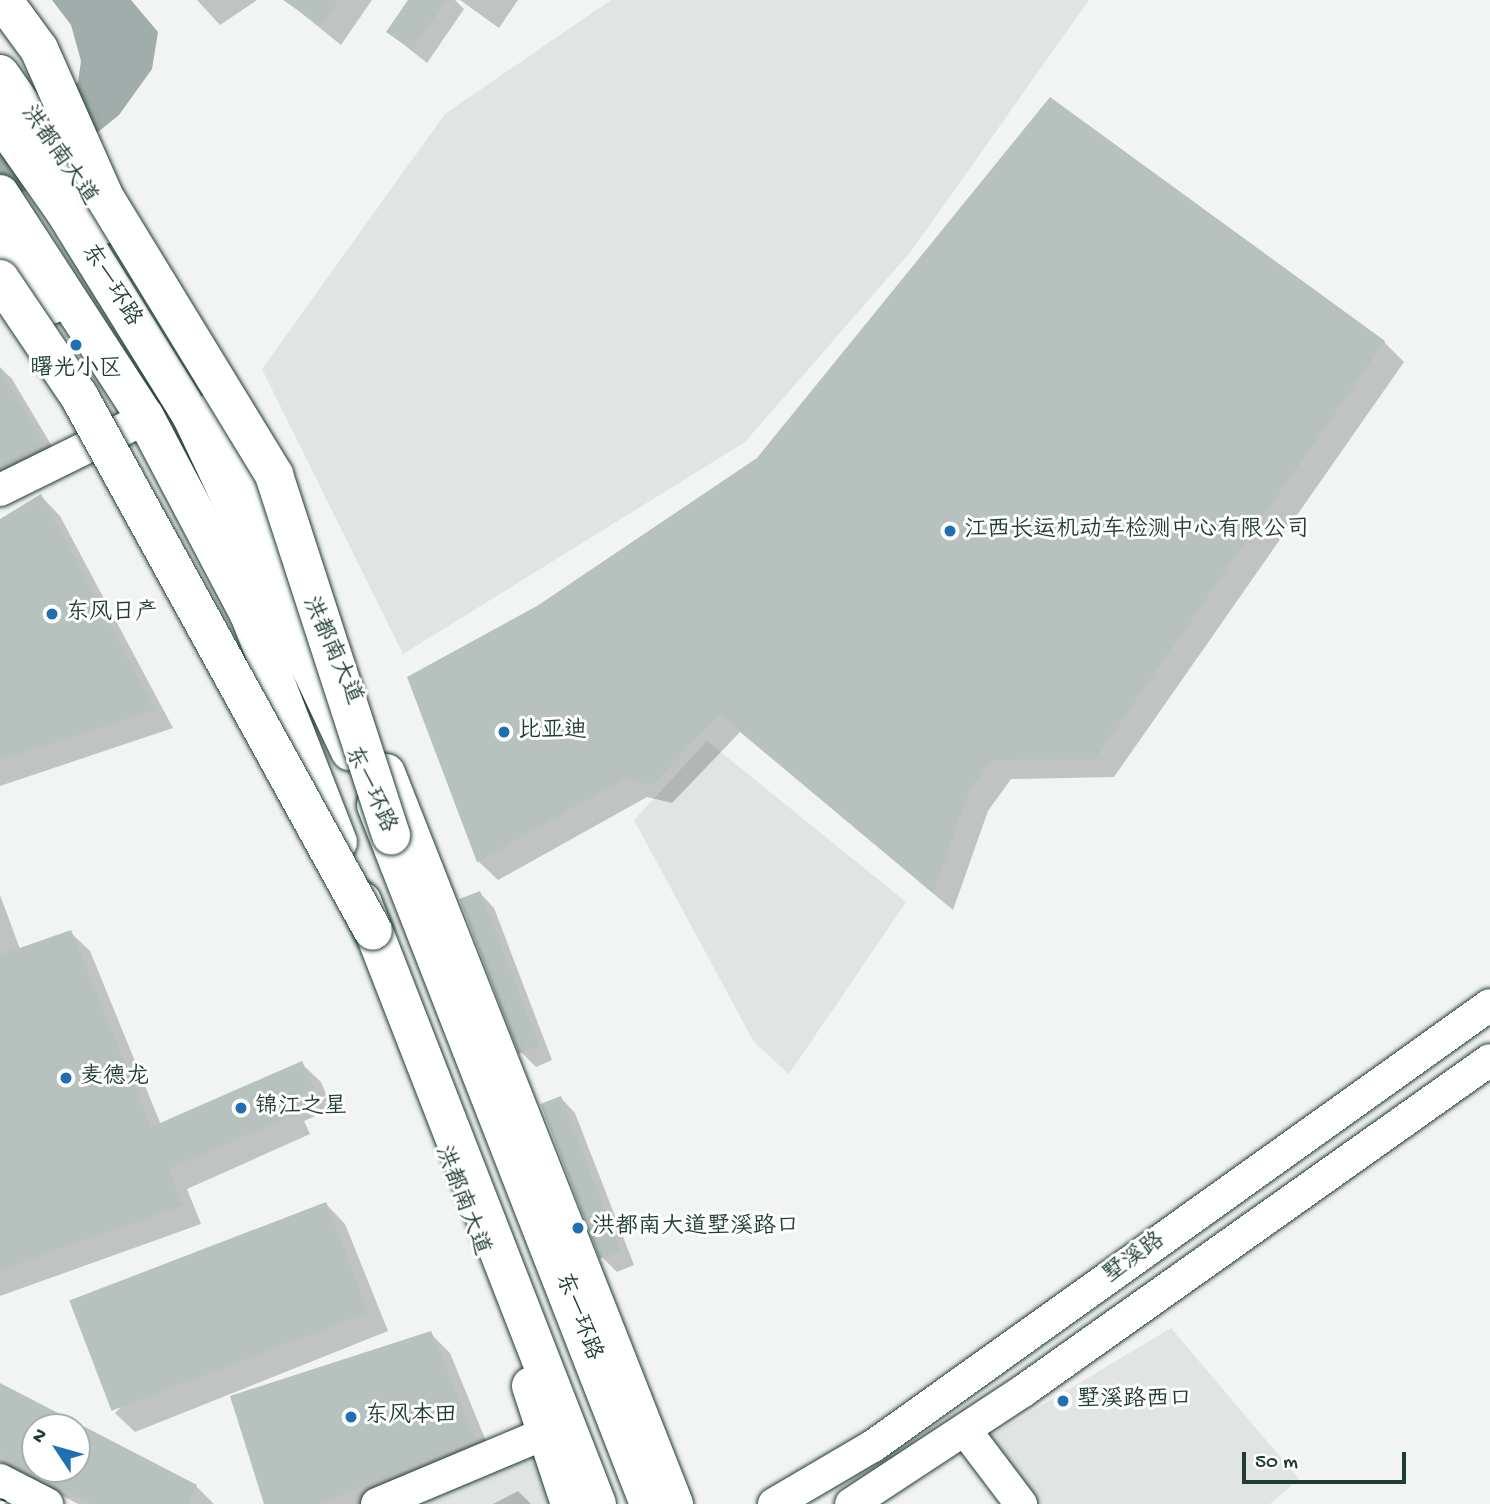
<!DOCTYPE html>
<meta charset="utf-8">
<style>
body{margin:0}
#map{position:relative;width:1490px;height:1504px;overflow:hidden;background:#f2f3f3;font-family:"Gochi Hand","LXGW WenKai TC",sans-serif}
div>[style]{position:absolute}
.built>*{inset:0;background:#e0e4e3}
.water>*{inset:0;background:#a1adaa}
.shadow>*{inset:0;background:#0003}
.building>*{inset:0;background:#b7c1bd;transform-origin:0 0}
.roads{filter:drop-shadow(0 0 2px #1f3d34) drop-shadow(0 0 2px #1f3d34)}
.minor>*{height:32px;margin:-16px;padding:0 16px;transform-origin:16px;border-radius:16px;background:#fff}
.major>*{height:38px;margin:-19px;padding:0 19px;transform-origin:19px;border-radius:19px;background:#fff}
.highway>*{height:38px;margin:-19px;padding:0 19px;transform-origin:19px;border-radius:19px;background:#fff}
.rail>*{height:8px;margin-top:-4px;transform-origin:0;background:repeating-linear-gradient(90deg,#fff 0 16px,#1f3d34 0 32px);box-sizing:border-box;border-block:2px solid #1f3d34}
.bridges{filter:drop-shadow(0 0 2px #1f3d34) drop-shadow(0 0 2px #1f3d34)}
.major-bridge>*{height:38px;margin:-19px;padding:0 19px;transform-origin:19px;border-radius:19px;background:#fff}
.dots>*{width:19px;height:19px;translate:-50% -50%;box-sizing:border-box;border:4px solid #fff;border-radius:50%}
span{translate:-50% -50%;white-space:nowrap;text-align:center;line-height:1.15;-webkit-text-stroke:6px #fff;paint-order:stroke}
.street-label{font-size:23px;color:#1f3d34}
.poi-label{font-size:23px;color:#1f3d34}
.left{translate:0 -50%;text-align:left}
.north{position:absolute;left:21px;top:1413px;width:70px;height:70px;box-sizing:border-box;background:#fff;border:2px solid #a5b1ae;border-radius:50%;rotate:306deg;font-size:19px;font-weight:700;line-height:28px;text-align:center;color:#1f3d34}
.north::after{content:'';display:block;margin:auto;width:24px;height:32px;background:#1f6fb2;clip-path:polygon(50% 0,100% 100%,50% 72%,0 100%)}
.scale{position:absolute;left:1242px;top:1452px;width:164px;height:32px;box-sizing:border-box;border:4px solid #1f3d34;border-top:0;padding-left:9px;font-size:21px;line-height:24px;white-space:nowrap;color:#1f3d34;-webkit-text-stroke:5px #fff;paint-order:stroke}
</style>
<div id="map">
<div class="built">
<div style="clip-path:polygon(611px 0,1089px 0,912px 250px,745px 442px,403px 654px,262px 369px,445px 114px)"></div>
<div style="clip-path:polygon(707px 741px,906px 902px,789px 1074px,754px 1042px,634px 820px)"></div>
<div style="clip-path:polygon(1171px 1328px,1299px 1479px,1270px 1504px,1035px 1504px,987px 1438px)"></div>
<div style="clip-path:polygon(534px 1452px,551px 1504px,422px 1504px)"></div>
</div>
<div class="water">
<div style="clip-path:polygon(52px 0,131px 0,158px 32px,152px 69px,119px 115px,0 211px,0 143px,78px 82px,81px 61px,71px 25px)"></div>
</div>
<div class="shadow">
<div style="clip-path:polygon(197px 0,257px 0,220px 25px)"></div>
<div style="clip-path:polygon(285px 0,372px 0,341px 45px)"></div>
<div style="clip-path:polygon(410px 0,455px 0,464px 9px,427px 63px,388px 32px)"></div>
<div style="clip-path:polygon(460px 0,518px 0,499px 28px)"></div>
<div style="clip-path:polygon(1384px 342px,1404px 362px,1114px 777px,1011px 779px,988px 811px,953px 910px,740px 732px,672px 803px,647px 797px,498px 880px,478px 861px,409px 677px)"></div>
<div style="clip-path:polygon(0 367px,12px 379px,62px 463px,0 500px)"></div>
<div style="clip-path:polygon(41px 496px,60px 516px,173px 728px,0 786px,0 521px)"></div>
<div style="clip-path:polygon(480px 893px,494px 908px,552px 1060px,536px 1067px,521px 1052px)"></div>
<div style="clip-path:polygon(0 895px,20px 949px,70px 932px,90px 951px,161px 1125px,301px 1063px,321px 1082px,332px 1109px,304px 1121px,310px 1134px,187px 1189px,201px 1224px,0 1296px)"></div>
<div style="clip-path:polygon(561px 1098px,575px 1113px,634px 1265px,617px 1272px,602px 1257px)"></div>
<div style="clip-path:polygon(326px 1204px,345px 1224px,388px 1331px,135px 1432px,115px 1413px)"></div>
<div style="clip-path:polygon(430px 1333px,450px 1353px,493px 1458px,384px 1504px,266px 1504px)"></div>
<div style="clip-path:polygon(evenodd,0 1385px,196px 1486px,214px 1504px,78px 1504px,0 1462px,0 1385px,35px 1427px,77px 1427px,77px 1469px,35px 1469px,35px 1427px)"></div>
<div style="clip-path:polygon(518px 1491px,531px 1504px,493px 1504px)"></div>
</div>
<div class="building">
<div style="clip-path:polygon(283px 0,339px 0,321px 26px)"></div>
<div style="clip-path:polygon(408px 0,447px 0,412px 50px,386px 32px)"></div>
<div style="clip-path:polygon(1050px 97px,1385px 341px,1095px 759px,992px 760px,969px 791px,933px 893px,720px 714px,652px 785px,626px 778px,477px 862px,407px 677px,537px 606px,757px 458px)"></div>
<div style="clip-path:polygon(0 369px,44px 443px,0 469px)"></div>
<div style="clip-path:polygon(41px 494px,155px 709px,0 760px,0 519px)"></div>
<div style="left:480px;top:891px;width:166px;height:22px;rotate:69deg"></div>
<div style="clip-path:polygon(71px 930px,151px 1127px,302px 1061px,314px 1089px,286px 1101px,292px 1115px,169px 1169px,183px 1205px,0 1270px,0 955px)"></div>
<div style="left:561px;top:1096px;width:166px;height:22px;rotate:69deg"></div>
<div style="left:326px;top:1202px;width:118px;height:275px;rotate:69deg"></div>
<div style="clip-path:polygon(431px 1331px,475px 1438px,319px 1504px,264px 1504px,230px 1396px)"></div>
<div style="clip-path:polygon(evenodd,0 1383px,197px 1485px,188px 1504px,92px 1504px,0 1455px,0 1383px,35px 1427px,77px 1427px,77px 1469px,35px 1469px,35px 1427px)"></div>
</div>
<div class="roads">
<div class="minor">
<div style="left:0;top:490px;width:149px;rotate:-26.2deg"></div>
<div style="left:965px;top:1430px;width:93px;rotate:52.9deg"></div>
<div style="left:0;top:1480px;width:53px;rotate:27.1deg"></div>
<div style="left:377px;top:1504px;width:186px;rotate:-22.8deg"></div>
<div style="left:774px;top:1504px;width:115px;rotate:-30.4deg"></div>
<div style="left:873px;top:1446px;width:758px;rotate:-35.56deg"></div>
<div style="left:851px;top:1504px;width:206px;rotate:-33.3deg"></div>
<div style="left:1023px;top:1391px;width:572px;rotate:-35.33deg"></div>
</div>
<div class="major">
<div style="left:0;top:74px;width:184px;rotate:54.9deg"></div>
<div style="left:0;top:232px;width:89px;rotate:55.1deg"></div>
<div style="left:216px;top:409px;width:150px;rotate:63.4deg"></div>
<div style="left:386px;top:773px;width:786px;rotate:68.5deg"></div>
<div style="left:531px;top:1386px;width:124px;rotate:71.7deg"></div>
</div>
<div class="highway">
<div style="left:0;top:119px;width:113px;rotate:55deg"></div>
<div style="left:65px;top:212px;width:239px;rotate:58.2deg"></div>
<div style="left:191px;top:415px;width:372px;rotate:64.7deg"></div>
<div style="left:0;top:194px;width:266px;rotate:57deg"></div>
<div style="left:145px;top:417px;width:223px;rotate:62.2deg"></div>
<div style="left:249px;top:614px;width:245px;rotate:68.7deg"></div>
<div style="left:376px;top:805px;width:750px;rotate:68.67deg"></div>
<div style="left:362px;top:901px;width:647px;rotate:68.71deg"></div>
</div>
</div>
<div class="rail">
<div style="left:0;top:1502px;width:5px;rotate:22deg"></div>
</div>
<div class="bridges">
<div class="major-bridge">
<div style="left:3px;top:0;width:61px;rotate:53.7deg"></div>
<div style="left:39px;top:49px;width:161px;rotate:66.1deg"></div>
<div style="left:104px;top:196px;width:327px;rotate:58.6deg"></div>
<div style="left:274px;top:475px;width:379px;rotate:72deg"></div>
<div style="left:0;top:279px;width:141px;rotate:56deg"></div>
<div style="left:79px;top:396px;width:610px;rotate:61.21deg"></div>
</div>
</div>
<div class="dots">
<div style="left:76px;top:345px;background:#1f6fb2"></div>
<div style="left:950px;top:531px;background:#1f6fb2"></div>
<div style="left:52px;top:614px;background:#1f6fb2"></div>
<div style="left:504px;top:732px;background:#1f6fb2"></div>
<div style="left:66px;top:1078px;background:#1f6fb2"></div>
<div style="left:241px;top:1108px;background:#1f6fb2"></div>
<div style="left:578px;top:1228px;background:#1f6fb2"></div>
<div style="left:1063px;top:1401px;background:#1f6fb2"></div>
<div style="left:351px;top:1417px;background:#1f6fb2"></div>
</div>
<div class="street-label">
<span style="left:58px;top:156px;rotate:55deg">洪都南大道</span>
<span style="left:110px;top:286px;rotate:58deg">东一环路</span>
<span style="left:331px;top:651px;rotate:66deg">洪都南大道</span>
<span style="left:369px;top:790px;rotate:65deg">东一环路</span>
<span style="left:461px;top:1201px;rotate:69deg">洪都南大道</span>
<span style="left:1135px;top:1259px;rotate:-36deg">墅溪路</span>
<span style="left:577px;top:1317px;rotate:69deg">东一环路</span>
</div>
<div class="poi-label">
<span style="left:76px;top:370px">曙光小区</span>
<span class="left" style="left:964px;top:531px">江西长运机动车检测中心有限公司</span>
<span class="left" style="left:66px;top:614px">东风日产</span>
<span class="left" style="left:518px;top:732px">比亚迪</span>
<span class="left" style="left:80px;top:1078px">麦德龙</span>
<span class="left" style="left:255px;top:1108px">锦江之星</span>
<span class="left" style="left:592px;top:1228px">洪都南大道墅溪路口</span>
<span class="left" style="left:1077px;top:1401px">墅溪路西口</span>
<span class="left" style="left:365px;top:1417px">东风本田</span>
</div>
<div class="north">N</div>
<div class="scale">50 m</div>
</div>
